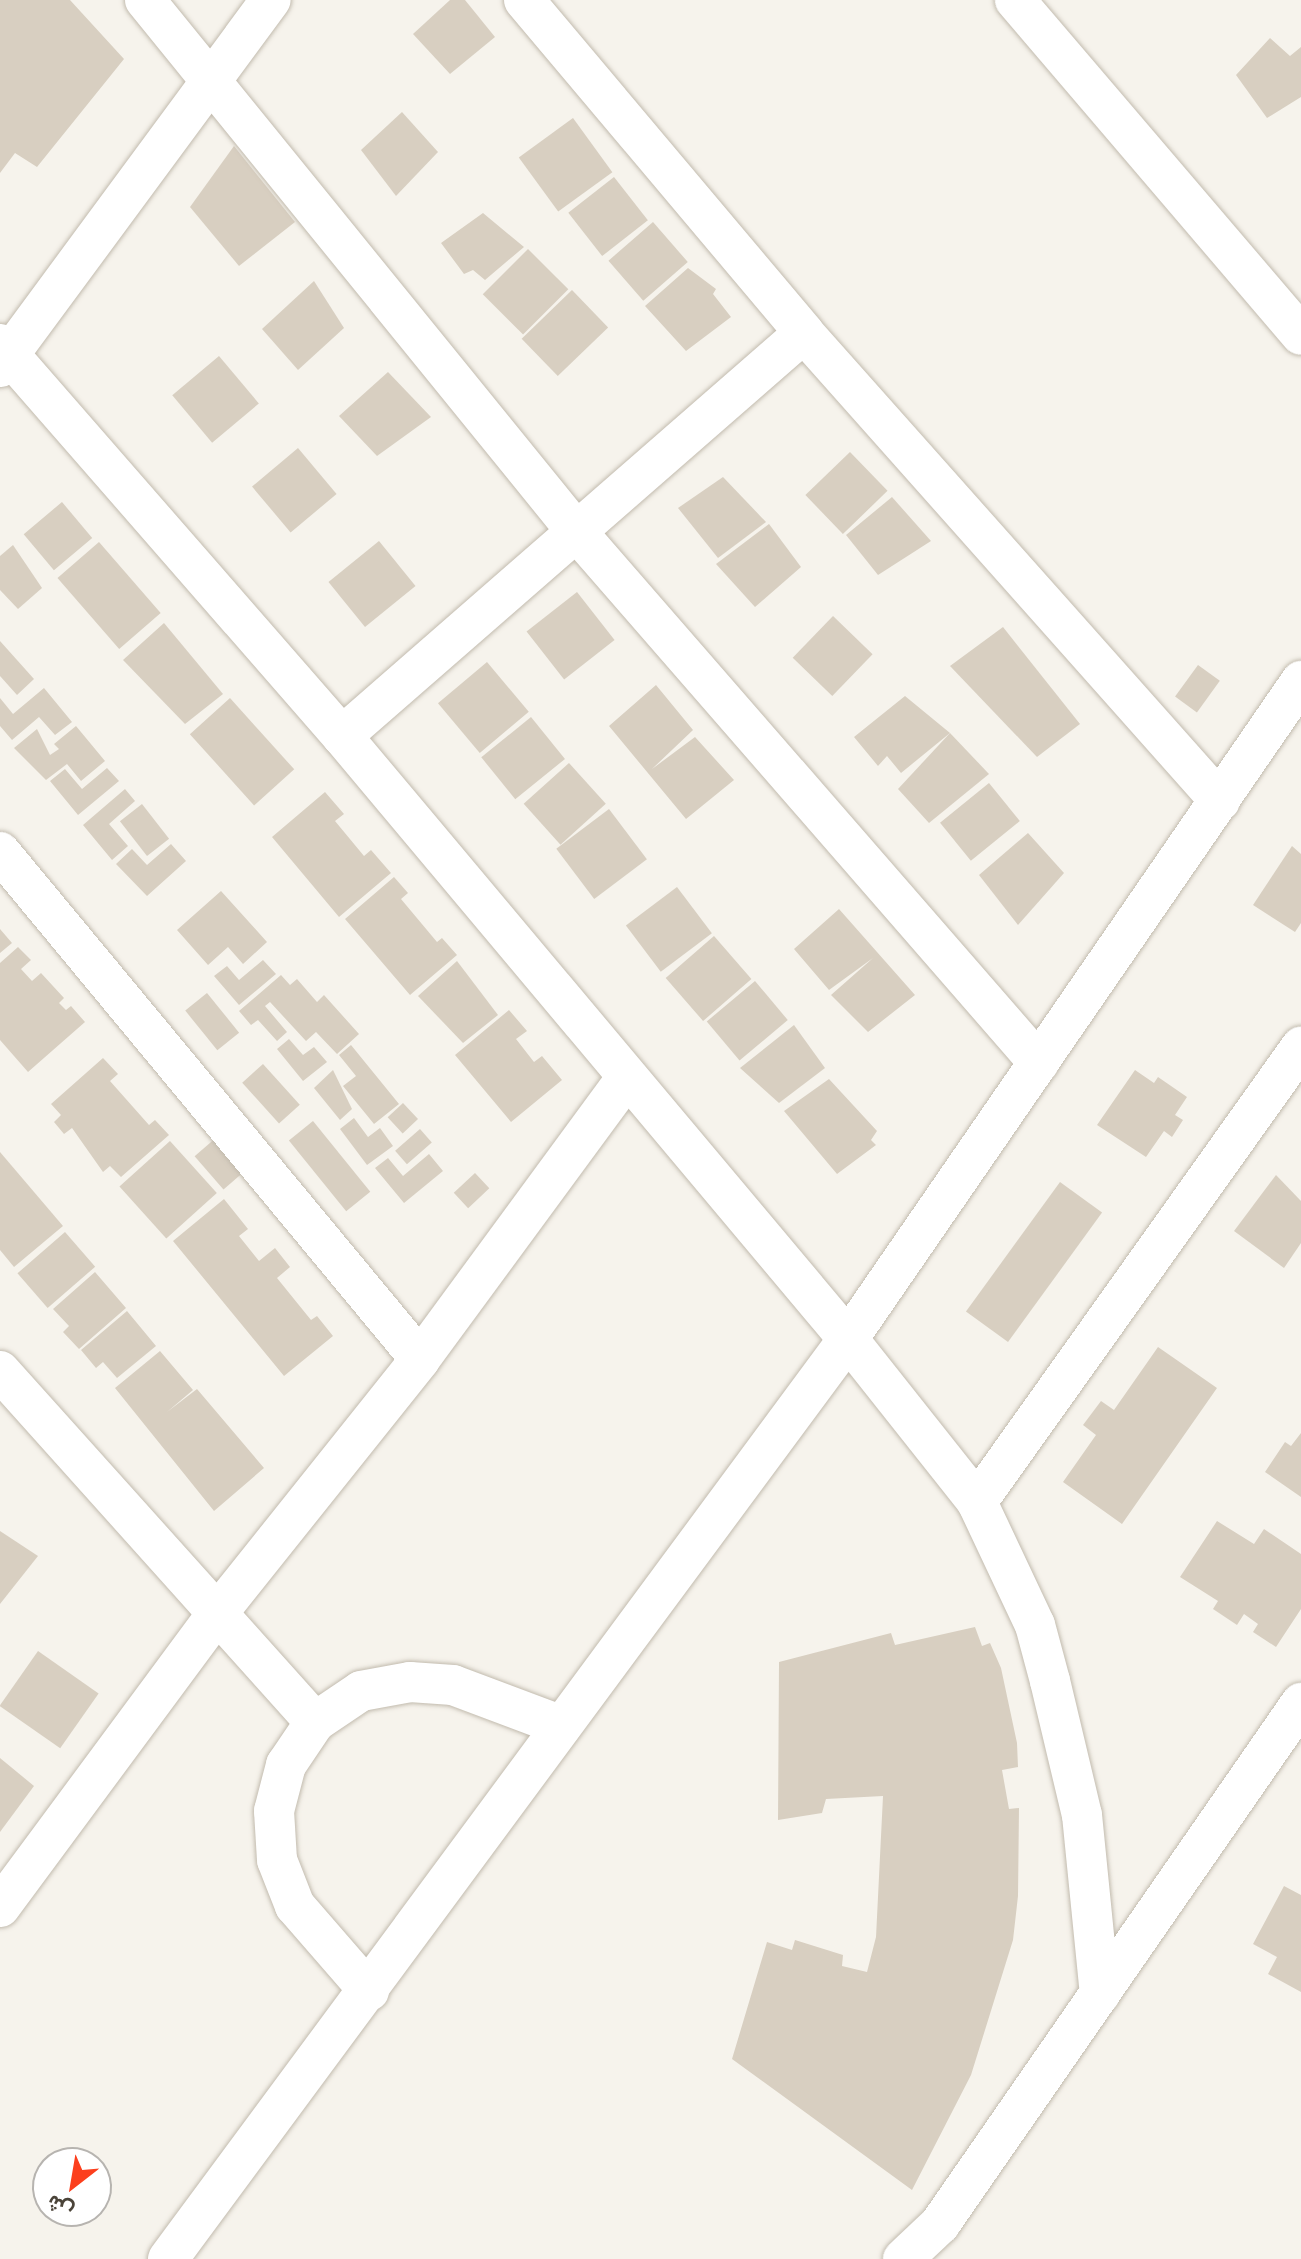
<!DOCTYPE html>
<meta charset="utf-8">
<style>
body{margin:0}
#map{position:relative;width:1301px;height:2259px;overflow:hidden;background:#f6f3ec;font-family:"Sofia Sans Condensed",Vazirmatn,sans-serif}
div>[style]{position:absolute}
.building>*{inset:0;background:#d8cfc1;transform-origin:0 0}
.roads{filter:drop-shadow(0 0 2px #c2bbae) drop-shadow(0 0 2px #c2bbae)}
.minor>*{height:40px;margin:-20px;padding:0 20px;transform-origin:20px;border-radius:20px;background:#fff}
span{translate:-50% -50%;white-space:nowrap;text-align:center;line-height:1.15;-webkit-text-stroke:6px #fff;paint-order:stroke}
.north{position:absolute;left:32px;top:2147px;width:80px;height:80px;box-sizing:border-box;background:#fff;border:2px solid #b7b4b0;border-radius:50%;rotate:211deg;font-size:22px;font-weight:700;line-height:32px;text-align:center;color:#4b4439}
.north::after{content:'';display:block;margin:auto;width:28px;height:36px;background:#fc3f1d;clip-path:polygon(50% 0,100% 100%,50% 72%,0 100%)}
</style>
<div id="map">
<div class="building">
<div style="clip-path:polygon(0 0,70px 0,124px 59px,37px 167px,15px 153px,0 173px)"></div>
<div style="clip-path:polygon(450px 0,465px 0,495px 37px,450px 74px,413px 34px)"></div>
<div style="clip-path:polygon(1270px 38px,1290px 56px,1301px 47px,1301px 97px,1267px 118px,1236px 75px)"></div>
<div style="clip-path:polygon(402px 112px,438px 152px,396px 196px,361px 150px)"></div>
<div style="left:573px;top:118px;width:67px;height:67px;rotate:54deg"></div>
<div style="clip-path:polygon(234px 146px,295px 222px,239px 266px,190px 207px)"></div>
<div style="left:614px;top:177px;width:55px;height:58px;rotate:52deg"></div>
<div style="clip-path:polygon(483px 213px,524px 247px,485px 280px,473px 270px,464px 274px,441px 243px)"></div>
<div style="left:653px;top:222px;width:53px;height:59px;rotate:49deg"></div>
<div style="left:528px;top:249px;width:57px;height:64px;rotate:45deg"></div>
<div style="clip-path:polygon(688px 268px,716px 289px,713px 294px,731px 317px,686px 351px,645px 306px)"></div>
<div style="clip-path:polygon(314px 281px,344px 328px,298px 370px,262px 329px)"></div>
<div style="left:572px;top:290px;width:52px;height:70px;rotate:46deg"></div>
<div style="left:219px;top:356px;width:62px;height:61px;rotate:50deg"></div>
<div style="clip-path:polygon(388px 372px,431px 417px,377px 456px,339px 416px)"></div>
<div style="left:298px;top:448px;width:60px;height:60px;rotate:50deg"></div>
<div style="left:850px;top:452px;width:54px;height:62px;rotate:46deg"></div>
<div style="clip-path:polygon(723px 477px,766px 522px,718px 558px,678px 508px)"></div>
<div style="clip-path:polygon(892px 497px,931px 541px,878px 575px,846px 535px)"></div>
<div style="left:62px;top:502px;width:47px;height:50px;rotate:50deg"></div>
<div style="clip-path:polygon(769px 524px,801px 567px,755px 607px,716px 564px)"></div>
<div style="left:379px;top:541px;width:58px;height:65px;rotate:51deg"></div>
<div style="left:99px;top:542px;width:94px;height:55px;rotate:49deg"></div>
<div style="clip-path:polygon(13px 545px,42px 588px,18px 609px,0 590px,0 556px)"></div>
<div style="left:577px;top:592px;width:61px;height:64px;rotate:52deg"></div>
<div style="left:833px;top:616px;width:55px;height:58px;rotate:44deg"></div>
<div style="clip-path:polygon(164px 623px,223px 694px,185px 724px,123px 660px)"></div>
<div style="clip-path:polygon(1003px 627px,1080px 724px,1037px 757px,950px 666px)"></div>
<div style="clip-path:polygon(0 641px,34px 679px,17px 695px,0 676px)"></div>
<div style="left:487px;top:662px;width:65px;height:64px;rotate:50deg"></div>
<div style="left:1198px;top:665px;width:27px;height:39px;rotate:36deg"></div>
<div style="clip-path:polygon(656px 685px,693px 730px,652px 769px,695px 737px,734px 780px,686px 819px,609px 726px)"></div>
<div style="clip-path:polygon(44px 688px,72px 722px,55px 735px,39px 717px,12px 740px,0 726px,0 698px,13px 714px)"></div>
<div style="clip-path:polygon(905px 696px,950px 733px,901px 773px,887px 756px,878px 766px,854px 737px)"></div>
<div style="left:230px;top:698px;width:96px;height:54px;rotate:48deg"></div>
<div style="left:531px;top:717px;width:54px;height:64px;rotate:51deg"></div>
<div style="clip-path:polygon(76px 726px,105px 761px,81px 781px,67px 764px,46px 780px,14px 748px,37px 729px,50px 755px,59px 749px,54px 744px)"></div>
<div style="clip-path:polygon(950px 733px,989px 774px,929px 823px,898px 789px)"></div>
<div style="left:569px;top:763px;width:55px;height:61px;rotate:48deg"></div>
<div style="clip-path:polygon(107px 768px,119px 781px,78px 815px,50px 781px,65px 769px,82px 789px)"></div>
<div style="left:989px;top:783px;width:49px;height:63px;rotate:51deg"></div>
<div style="clip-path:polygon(125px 789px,135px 801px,109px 824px,128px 846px,112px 860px,83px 825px)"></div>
<div style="clip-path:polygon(325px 792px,344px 814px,335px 821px,364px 856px,371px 850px,391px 873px,339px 917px,272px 837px)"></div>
<div style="left:142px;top:804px;width:44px;height:28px;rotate:52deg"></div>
<div style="left:609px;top:809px;width:63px;height:66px;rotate:53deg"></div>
<div style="clip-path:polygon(1028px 833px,1064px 873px,1018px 925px,979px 875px)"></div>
<div style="clip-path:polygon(171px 844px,186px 861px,147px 896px,116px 864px,132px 849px,147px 865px)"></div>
<div style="clip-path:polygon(1292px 846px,1301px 854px,1301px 923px,1295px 932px,1253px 905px)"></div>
<div style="clip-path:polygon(394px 877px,408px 893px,401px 899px,437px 942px,442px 938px,457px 955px,410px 995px,345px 919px)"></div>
<div style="left:677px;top:887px;width:58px;height:64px;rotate:53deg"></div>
<div style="clip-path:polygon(221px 891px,267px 942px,243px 964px,228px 947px,208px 965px,177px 930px)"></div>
<div style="clip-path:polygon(839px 909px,915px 995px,868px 1032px,831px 995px,873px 958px,829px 990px,794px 949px)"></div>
<div style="clip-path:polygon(0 929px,12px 943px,0 953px)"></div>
<div style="left:714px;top:936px;width:57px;height:64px;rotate:49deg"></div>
<div style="clip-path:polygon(18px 947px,31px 960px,21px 969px,32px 981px,41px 973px,64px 998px,59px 1003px,66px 1010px,71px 1006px,85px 1022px,28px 1072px,0 1040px,0 963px)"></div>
<div style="clip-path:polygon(263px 960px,276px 974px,239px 1005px,214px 976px,227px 966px,239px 980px)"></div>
<div style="clip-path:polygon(457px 961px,498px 1015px,463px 1043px,418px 996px)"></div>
<div style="clip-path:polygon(281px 975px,290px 985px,297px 979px,317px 1002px,324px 995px,359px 1034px,337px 1054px,316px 1032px,306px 1041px,270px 1002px,265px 1006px,287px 1032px,277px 1041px,258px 1020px,251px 1025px,239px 1011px)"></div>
<div style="left:755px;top:981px;width:51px;height:63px;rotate:50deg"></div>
<div style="left:207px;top:993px;width:51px;height:28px;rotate:51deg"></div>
<div style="clip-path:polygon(509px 1010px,527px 1031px,516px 1039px,534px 1062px,542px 1056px,562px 1080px,511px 1122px,455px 1055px)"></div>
<div style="clip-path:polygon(794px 1025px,825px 1068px,779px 1103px,740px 1068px)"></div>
<div style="clip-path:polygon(289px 1039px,303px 1055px,314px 1047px,327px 1062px,303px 1081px,277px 1049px)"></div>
<div style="clip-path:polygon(351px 1045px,399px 1104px,374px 1124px,343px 1086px,356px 1076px,339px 1055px)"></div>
<div style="clip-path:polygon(103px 1058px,118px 1074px,110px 1081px,149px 1125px,155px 1120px,169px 1135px,121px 1177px,110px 1166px,103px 1172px,72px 1128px,64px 1134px,54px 1122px,61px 1115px,51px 1104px)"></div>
<div style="left:263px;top:1064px;width:55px;height:28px;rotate:48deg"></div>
<div style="clip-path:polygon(333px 1070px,352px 1109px,340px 1120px,314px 1088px)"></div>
<div style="clip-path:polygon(1135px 1070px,1154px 1083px,1158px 1077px,1187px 1097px,1175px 1115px,1183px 1120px,1172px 1137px,1164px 1131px,1146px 1157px,1097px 1125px)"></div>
<div style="clip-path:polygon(829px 1079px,877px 1131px,871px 1140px,876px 1145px,837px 1174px,784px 1111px)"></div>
<div style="left:403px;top:1103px;width:22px;height:21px;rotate:47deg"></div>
<div style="clip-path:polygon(354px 1118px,368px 1137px,380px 1128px,393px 1146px,367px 1165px,340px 1129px)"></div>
<div style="left:313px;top:1121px;width:91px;height:31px;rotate:51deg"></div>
<div style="left:420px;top:1129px;width:18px;height:33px;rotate:49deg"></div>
<div style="left:218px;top:1136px;width:44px;height:31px;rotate:49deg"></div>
<div style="left:170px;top:1141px;width:70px;height:68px;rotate:48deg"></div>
<div style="clip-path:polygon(0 1152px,63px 1226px,14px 1267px,0 1250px)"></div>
<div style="clip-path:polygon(429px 1154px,443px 1171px,404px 1203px,375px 1168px,388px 1158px,403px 1176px)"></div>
<div style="left:475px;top:1173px;width:21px;height:29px;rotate:47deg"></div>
<div style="clip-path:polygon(1276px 1175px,1301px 1201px,1301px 1243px,1284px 1268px,1234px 1231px)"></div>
<div style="left:1060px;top:1182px;width:52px;height:160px;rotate:36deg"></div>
<div style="clip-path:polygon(224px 1199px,248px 1229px,239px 1236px,259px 1261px,275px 1248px,290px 1267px,277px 1278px,311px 1320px,317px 1316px,333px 1336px,284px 1376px,173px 1241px)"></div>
<div style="left:65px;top:1232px;width:46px;height:63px;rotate:49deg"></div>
<div style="clip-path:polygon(95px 1272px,126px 1308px,79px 1349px,63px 1332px,69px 1326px,53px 1309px)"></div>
<div style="clip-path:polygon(127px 1311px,156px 1346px,117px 1378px,103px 1362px,96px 1368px,81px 1350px)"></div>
<div style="clip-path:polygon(1158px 1347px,1217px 1388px,1122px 1524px,1063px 1482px,1096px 1435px,1083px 1425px,1101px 1401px,1114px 1410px)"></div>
<div style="clip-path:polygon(160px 1351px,193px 1390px,167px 1412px,197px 1389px,264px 1468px,214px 1511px,115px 1388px)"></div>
<div style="clip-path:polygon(1301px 1433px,1301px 1497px,1265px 1472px,1285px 1442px,1291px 1446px)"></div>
<div style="clip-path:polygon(1217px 1521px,1254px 1544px,1264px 1529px,1301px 1554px,1301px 1609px,1276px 1647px,1253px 1632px,1258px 1624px,1244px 1614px,1237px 1625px,1213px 1609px,1218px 1601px,1180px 1577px)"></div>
<div style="clip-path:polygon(0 1531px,38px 1556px,0 1604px)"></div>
<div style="clip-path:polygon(975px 1627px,982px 1646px,990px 1643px,1001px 1668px,1017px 1743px,1018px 1767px,1002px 1770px,1009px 1809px,1019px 1808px,1018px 1896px,1013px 1940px,971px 2075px,912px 2190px,732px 2059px,767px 1942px,792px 1950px,795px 1940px,843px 1955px,842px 1966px,867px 1972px,876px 1937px,883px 1796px,826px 1799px,822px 1813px,778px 1820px,779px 1662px,891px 1633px,895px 1645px)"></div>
<div style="left:38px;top:1651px;width:74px;height:67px;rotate:35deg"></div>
<div style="clip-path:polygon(0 1758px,34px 1786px,0 1832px)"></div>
<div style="clip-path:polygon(1284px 1886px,1301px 1895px,1301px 1992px,1268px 1974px,1277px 1957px,1253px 1944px)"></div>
</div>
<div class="roads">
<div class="minor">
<div style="left:145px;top:0;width:684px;rotate:50.93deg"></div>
<div style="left:576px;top:531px;width:705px;rotate:48.97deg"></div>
<div style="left:524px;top:0;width:435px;rotate:49.9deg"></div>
<div style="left:804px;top:333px;width:626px;rotate:48.37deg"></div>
<div style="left:1015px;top:0;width:440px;rotate:49.5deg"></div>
<div style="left:0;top:344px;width:520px;rotate:48.9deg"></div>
<div style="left:342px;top:736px;width:787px;rotate:50deg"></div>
<div style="left:848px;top:1339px;width:208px;rotate:51.6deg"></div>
<div style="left:977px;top:1502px;width:136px;rotate:64.8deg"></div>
<div style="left:1035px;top:1625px;width:58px;rotate:75deg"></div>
<div style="left:1050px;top:1681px;width:138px;rotate:76.6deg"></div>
<div style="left:1082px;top:1815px;width:180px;rotate:84.3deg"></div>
<div style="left:0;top:367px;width:456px;rotate:-53.6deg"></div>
<div style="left:342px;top:736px;width:613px;rotate:-41.1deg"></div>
<div style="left:0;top:852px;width:658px;rotate:50.36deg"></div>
<div style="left:0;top:1371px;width:472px;rotate:48.1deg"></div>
<div style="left:977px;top:1502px;width:559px;rotate:-54.55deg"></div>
<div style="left:0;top:1907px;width:363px;rotate:-53.5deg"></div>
<div style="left:216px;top:1615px;width:327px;rotate:-51.4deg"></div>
<div style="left:420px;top:1359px;width:348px;rotate:-53.7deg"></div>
<div style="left:369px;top:1991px;width:113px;rotate:-131deg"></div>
<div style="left:295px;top:1906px;width:49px;rotate:-111.4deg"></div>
<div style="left:277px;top:1860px;width:49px;rotate:-93.5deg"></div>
<div style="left:274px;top:1811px;width:48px;rotate:-75.4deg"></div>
<div style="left:286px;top:1765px;width:52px;rotate:-56deg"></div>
<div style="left:315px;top:1722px;width:55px;rotate:-34deg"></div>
<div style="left:361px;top:1691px;width:50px;rotate:-10.4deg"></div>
<div style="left:410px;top:1682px;width:43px;rotate:4deg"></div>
<div style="left:453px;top:1685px;width:116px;rotate:20.6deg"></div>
<div style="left:168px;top:2259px;width:1144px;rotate:-53.53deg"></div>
<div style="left:848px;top:1339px;width:799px;rotate:-55.45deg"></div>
<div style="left:903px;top:2259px;width:51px;rotate:-43.4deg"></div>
<div style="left:940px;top:2224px;width:634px;rotate:-55.28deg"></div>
</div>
</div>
<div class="north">ش</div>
</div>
